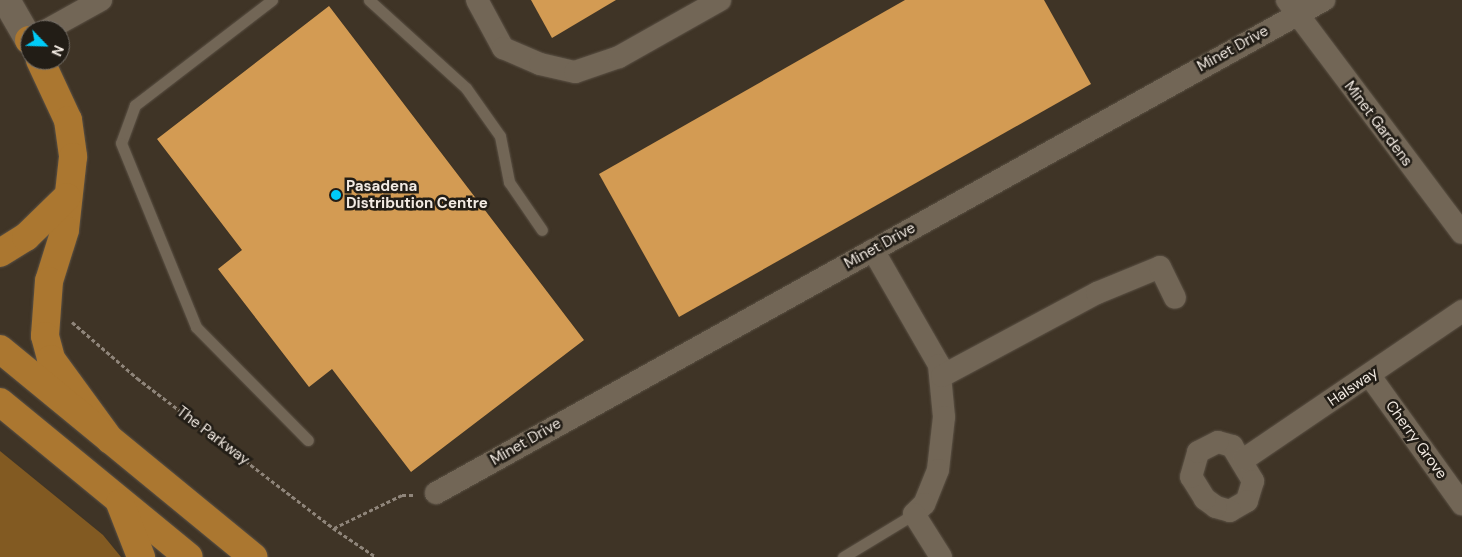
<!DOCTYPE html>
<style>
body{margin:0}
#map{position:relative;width:1462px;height:557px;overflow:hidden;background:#3f3426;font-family:"DM Sans",sans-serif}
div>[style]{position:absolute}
.forest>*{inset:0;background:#825a22}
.building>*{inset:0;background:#d39b53}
.path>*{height:3px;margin-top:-1.5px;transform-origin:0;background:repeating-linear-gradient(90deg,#8f857a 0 4px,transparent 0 6.5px)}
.roads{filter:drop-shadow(0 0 1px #5b5145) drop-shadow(0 0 1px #5b5145)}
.lane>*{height:11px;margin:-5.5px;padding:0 5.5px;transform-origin:5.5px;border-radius:5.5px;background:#726656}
.street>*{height:22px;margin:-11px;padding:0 11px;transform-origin:11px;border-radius:11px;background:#726656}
.secondary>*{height:28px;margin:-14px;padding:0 14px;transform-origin:14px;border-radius:14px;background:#726656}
.highway>*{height:28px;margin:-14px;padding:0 14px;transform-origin:14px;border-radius:14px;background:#ab7730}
.dots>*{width:14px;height:14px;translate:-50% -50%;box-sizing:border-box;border:2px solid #221d16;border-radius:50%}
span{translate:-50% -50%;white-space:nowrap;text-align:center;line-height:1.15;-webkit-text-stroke:5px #221d16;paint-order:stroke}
.street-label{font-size:15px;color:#f2eae2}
.poi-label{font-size:15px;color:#f2eae2;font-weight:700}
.left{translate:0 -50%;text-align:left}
.north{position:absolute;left:20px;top:20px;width:50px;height:50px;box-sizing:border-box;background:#221d16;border:1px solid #756f68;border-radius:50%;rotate:114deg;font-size:14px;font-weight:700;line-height:20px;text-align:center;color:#f2eae2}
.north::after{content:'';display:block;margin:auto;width:18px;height:22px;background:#00cbf8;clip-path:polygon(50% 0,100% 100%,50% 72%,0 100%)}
</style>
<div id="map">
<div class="forest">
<div style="clip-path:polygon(0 451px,103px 535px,121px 557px,0 557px)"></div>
</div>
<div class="building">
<div style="clip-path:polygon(531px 0,616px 0,552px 38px)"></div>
<div style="clip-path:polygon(905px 0,1044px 0,1091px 84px,679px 317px,599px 174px)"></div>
<div style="clip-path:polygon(329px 6px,584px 340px,411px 472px,332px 369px,309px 387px,218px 269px,242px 250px,157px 139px)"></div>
</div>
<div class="path">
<div style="left:72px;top:322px;width:86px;rotate:40.7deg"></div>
<div style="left:137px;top:378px;width:247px;rotate:37.4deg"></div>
<div style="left:333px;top:528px;width:52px;rotate:34deg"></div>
<div style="left:334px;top:528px;width:76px;rotate:-25.9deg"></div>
<div style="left:402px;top:495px;width:11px"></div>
</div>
<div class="roads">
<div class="lane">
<div style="left:272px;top:0;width:173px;rotate:142.5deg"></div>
<div style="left:135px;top:105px;width:40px;rotate:110.2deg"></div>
<div style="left:121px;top:143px;width:199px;rotate:67.8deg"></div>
<div style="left:196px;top:327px;width:159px;rotate:45.3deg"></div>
<div style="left:369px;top:0;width:131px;rotate:42.2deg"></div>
<div style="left:466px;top:88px;width:59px;rotate:54.7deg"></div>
<div style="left:500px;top:136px;width:47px;rotate:78.9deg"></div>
<div style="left:509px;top:182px;width:58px;rotate:55.5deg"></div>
<div style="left:843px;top:557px;width:83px;rotate:-31.2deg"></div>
</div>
<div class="street">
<div style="left:477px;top:0;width:55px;rotate:61.6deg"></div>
<div style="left:503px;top:48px;width:40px;rotate:23.4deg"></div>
<div style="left:540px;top:64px;width:36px;rotate:13deg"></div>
<div style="left:575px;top:72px;width:46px;rotate:-18.8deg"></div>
<div style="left:619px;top:57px;width:116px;rotate:-29.4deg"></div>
<div style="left:1287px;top:0;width:291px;rotate:53.1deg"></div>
<div style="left:47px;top:30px;width:62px;rotate:-29.1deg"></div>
<div style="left:873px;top:250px;width:133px;rotate:60.1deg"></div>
<div style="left:939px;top:365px;width:52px;rotate:84.5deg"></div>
<div style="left:944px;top:417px;width:53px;rotate:96.5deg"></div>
<div style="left:938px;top:470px;width:37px;rotate:112deg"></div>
<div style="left:924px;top:504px;width:14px;rotate:135deg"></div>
<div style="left:914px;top:514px;width:51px;rotate:57.9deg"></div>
<div style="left:942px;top:376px;width:176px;rotate:-28.2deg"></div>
<div style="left:1097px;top:293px;width:68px;rotate:-22.4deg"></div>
<div style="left:1160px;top:267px;width:34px;rotate:64deg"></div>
<div style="left:1370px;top:376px;width:158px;rotate:54.3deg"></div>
<div style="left:1218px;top:442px;width:15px;rotate:16deg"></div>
<div style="left:1232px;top:446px;width:41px;rotate:59deg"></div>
<div style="left:1253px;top:481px;width:21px;rotate:107deg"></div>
<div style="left:1247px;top:501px;width:20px;rotate:150deg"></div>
<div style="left:1230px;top:511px;width:15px;rotate:-164deg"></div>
<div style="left:1216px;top:507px;width:14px;rotate:-144deg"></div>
<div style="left:1205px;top:499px;width:26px;rotate:-122deg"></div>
<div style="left:1191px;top:477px;width:26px;rotate:-74deg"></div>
<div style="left:1198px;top:452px;width:22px;rotate:-27deg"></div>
<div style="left:1243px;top:460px;width:265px;rotate:-34.2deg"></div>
<div style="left:436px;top:493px;width:1016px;rotate:-29.04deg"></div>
</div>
<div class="secondary">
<div style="left:6px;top:0;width:46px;rotate:60.1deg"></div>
</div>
<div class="highway">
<div style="left:29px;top:40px;width:1px;rotate:45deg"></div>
<div style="left:40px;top:60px;width:66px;rotate:65deg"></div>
<div style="left:68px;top:120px;width:37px;rotate:82deg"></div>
<div style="left:73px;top:157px;width:73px;rotate:96.3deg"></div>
<div style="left:65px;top:230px;width:53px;rotate:107.4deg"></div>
<div style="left:49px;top:281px;width:55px;rotate:94.2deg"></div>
<div style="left:45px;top:336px;width:24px;rotate:75deg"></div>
<div style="left:51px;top:359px;width:100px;rotate:53.9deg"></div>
<div style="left:0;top:253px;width:31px;rotate:-32deg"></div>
<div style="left:26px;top:237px;width:57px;rotate:-44.3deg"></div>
<div style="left:0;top:349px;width:328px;rotate:39.4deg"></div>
<div style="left:0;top:402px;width:244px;rotate:39.4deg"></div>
<div style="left:120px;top:503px;width:58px;rotate:68.7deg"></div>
</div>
</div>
<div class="dots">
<div style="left:336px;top:195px;background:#00cbf8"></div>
</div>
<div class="street-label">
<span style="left:1233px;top:49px;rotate:-29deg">Minet Drive</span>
<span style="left:1378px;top:124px;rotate:53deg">Minet Gardens</span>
<span style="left:880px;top:246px;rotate:-29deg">Minet Drive</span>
<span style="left:1353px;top:387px;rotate:-34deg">Halsway</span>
<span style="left:213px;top:436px;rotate:37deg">The Parkway</span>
<span style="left:1416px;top:440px;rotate:54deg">Cherry Grove</span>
<span style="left:526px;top:442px;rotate:-30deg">Minet Drive</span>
</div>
<div class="poi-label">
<span class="left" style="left:346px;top:195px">Pasadena<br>Distribution Centre</span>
</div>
<div class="north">N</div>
</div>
